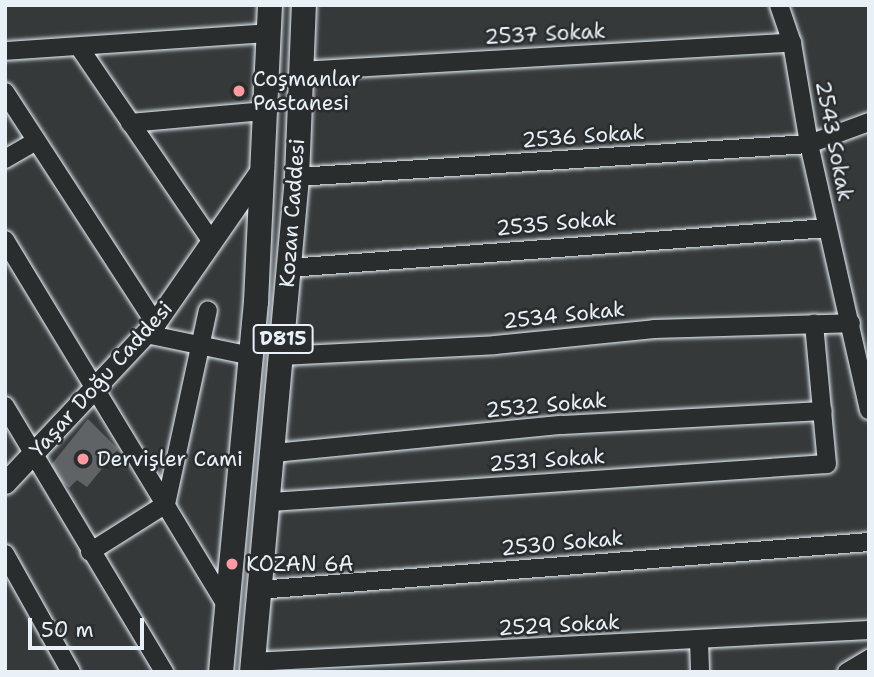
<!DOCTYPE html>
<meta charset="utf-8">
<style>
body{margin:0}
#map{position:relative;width:874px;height:677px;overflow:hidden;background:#35393a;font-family:"Shantell Sans",sans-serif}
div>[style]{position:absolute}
.building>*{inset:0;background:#5f6365}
.roads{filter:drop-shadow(0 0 2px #e8f1f8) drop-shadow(0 0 2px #e8f1f8)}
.minor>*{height:18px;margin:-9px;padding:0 9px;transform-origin:9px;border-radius:9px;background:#2a2d2e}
.major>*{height:21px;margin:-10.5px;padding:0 10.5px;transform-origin:10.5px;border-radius:10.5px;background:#2a2d2e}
.highway>*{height:24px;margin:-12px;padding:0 12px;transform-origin:12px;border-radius:12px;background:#2a2d2e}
.dots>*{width:19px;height:19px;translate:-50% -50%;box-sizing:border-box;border:4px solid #2a2d2e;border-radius:50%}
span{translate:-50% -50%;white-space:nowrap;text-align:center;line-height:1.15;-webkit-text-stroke:5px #2a2d2e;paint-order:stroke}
.shield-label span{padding:2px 5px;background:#2a2d2e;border:2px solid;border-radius:5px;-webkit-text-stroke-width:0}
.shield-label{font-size:19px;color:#e8f1f8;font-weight:700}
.street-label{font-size:21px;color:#e8f1f8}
.poi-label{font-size:21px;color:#e8f1f8}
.left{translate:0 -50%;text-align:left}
.frame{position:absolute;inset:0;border:7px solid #e8f1f8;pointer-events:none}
.scale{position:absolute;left:28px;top:618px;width:116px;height:32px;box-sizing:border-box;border:4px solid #e8f1f8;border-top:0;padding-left:9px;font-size:21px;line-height:24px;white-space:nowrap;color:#e8f1f8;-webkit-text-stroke:5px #2a2d2e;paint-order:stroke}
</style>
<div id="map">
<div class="building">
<div style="clip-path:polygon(88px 419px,118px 449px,87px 487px,77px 480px,69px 488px,48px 469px)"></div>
</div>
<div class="roads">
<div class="minor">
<div style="left:779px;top:5px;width:40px;rotate:71.1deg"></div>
<div style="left:792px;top:43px;width:102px;rotate:80.4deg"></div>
<div style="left:809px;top:144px;width:273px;rotate:77.3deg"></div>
<div style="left:79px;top:47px;width:236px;rotate:55.7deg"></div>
<div style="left:5px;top:51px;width:265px;rotate:-3.9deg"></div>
<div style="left:300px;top:71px;width:493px;rotate:-3.3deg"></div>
<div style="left:5px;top:92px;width:275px;rotate:57deg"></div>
<div style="left:130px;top:123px;width:136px;rotate:-5.1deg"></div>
<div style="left:5px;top:159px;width:36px;rotate:-30deg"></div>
<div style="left:297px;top:177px;width:513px;rotate:-3.69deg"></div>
<div style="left:809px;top:144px;width:64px;rotate:-20.1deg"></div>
<div style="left:5px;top:240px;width:429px;rotate:58.8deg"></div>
<div style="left:288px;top:268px;width:541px;rotate:-4.24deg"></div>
<div style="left:146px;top:334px;width:107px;rotate:11.8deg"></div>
<div style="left:281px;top:356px;width:214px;rotate:-2.9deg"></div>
<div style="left:495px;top:345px;width:160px;rotate:-5.7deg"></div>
<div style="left:654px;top:329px;width:197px;rotate:-1.7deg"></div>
<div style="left:5px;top:406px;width:310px;rotate:59.1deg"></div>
<div style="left:274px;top:453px;width:289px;rotate:-5.6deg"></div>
<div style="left:562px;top:425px;width:261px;rotate:-3.1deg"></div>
<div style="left:271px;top:502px;width:557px;rotate:-3.91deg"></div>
<div style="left:827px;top:464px;width:141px;rotate:-95.3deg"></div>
<div style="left:90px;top:552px;width:90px;rotate:-32.3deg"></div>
<div style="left:166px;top:504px;width:198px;rotate:-77.8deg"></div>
<div style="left:5px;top:554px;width:135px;rotate:60.8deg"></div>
<div style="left:258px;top:590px;width:613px;rotate:-4.49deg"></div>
<div style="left:699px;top:641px;width:31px;rotate:88deg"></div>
<div style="left:252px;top:662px;width:618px;rotate:-2.97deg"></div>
<div style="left:847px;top:672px;width:26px;rotate:-31deg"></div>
</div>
<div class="major">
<div style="left:5px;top:483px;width:219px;rotate:-46.8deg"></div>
<div style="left:155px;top:323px;width:190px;rotate:-55.3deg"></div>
</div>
<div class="highway">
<div style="left:221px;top:672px;width:372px;rotate:-84.6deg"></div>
<div style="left:256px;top:302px;width:297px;rotate:-87.3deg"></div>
<div style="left:252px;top:672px;width:497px;rotate:-84.8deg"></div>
<div style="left:297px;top:177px;width:172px;rotate:-87.7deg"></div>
</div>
</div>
<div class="dots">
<div style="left:239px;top:91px;background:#ff9aa2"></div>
<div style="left:83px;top:459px;background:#ff9aa2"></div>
<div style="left:232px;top:564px;background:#ff9aa2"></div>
</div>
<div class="shield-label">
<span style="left:283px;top:339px">D815</span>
</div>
<div class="street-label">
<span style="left:545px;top:34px;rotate:-3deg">2537 Sokak</span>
<span style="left:583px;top:136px;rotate:-4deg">2536 Sokak</span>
<span style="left:834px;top:141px;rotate:79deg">2543 Sokak</span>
<span style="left:292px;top:213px;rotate:-86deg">Kozan Caddesi</span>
<span style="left:556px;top:223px;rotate:-5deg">2535 Sokak</span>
<span style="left:564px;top:315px;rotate:-6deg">2534 Sokak</span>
<span style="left:101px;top:379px;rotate:-48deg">Yaşar Doğu Caddesi</span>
<span style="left:546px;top:405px;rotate:-5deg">2532 Sokak</span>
<span style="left:547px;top:460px;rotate:-4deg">2531 Sokak</span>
<span style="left:562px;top:543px;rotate:-5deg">2530 Sokak</span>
<span style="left:559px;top:625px;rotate:-3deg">2529 Sokak</span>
</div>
<div class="poi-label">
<span class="left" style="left:253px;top:91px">Coşmanlar<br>Pastanesi</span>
<span class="left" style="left:97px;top:459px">Dervişler Cami</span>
<span class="left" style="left:246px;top:564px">KOZAN 6A</span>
</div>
<div class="frame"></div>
<div class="scale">50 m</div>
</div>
